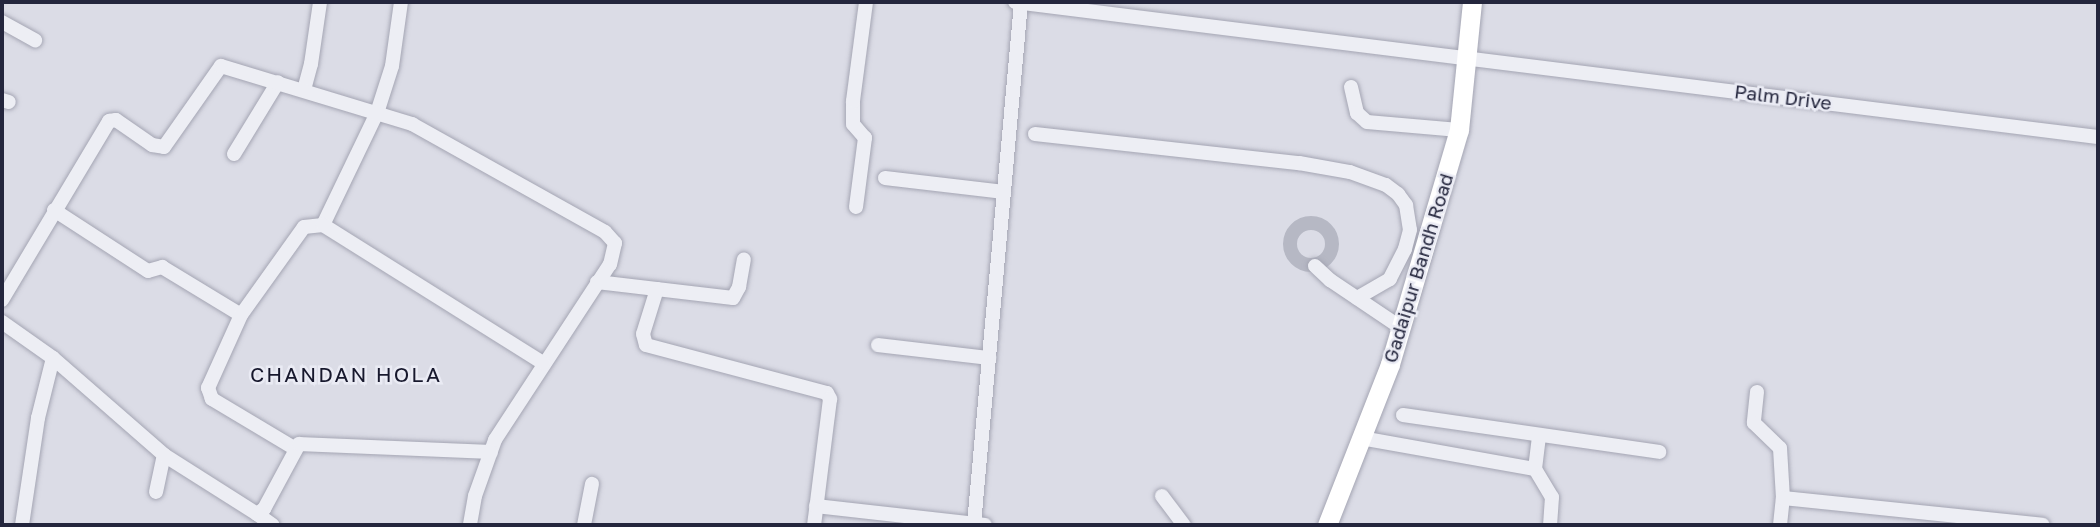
<!DOCTYPE html>
<style>
body{margin:0}
#map{position:relative;width:2100px;height:527px;overflow:hidden;background:#dbdce6;font-family:"Golos Text",sans-serif}
div>[style]{position:absolute}
.street-tunnel>*{height:14px;margin-top:-7px;transform-origin:0;background:repeating-linear-gradient(90deg,#b6b8c4 0 14px,transparent 0 21px)}
.street-tunnel>.ring{margin:-7px;padding:0;box-sizing:content-box;background:none;border:14px solid #b6b8c4;border-radius:50%}
.roads{filter:drop-shadow(0 0 2px #a4a5b3) drop-shadow(0 0 2px #a4a5b3)}
.street>*{height:14px;margin:-7px;padding:0 7px;transform-origin:7px;border-radius:7px;background:#edeef4}
.secondary>*{height:19px;margin:-9.5px;padding:0 9.5px;transform-origin:9.5px;border-radius:9.5px;background:#fff}
span{translate:-50% -50%;white-space:nowrap;text-align:center;line-height:1.15;-webkit-text-stroke:5px #eaebf4;paint-order:stroke}
.street-label{font-size:19px;color:#24263d}
.neighbourhood-label{font-size:21px;color:#17182d;letter-spacing:2px}
.frame{position:absolute;inset:0;border:4px solid #24263d;pointer-events:none}
</style>
<div id="map">
<div class="street-tunnel">
<div class="ring" style="left:1290px;top:223px;width:28px;height:28px"></div>
</div>
<div class="roads">
<div class="street">
<div style="left:1015px;top:2px;width:1091px;rotate:7.11deg"></div>
<div style="left:2px;top:22px;width:38px;rotate:29deg"></div>
<div style="left:1351px;top:87px;width:27px;rotate:77deg"></div>
<div style="left:1357px;top:113px;width:13px;rotate:42deg"></div>
<div style="left:1367px;top:122px;width:92px;rotate:5deg"></div>
<div style="left:304px;top:90px;width:27px;rotate:-75deg"></div>
<div style="left:311px;top:64px;width:63px;rotate:-81.7deg"></div>
<div style="left:2px;top:100px;width:7px;rotate:16deg"></div>
<div style="left:1035px;top:134px;width:266px;rotate:6.3deg"></div>
<div style="left:1299px;top:163px;width:52px;rotate:10deg"></div>
<div style="left:1350px;top:172px;width:38px;rotate:20deg"></div>
<div style="left:1386px;top:185px;width:15px;rotate:37deg"></div>
<div style="left:1398px;top:194px;width:14px;rotate:54deg"></div>
<div style="left:1406px;top:205px;width:25px;rotate:81deg"></div>
<div style="left:1410px;top:230px;width:20px;rotate:105deg"></div>
<div style="left:1405px;top:249px;width:34px;rotate:117deg"></div>
<div style="left:1390px;top:279px;width:38px;rotate:150deg"></div>
<div style="left:234px;top:154px;width:84px;rotate:-58.6deg"></div>
<div style="left:885px;top:178px;width:120px;rotate:6.7deg"></div>
<div style="left:856px;top:207px;width:70px;rotate:-82.6deg"></div>
<div style="left:865px;top:138px;width:18px;rotate:-131deg"></div>
<div style="left:853px;top:124px;width:23px;rotate:-90deg"></div>
<div style="left:853px;top:101px;width:100px;rotate:-82.5deg"></div>
<div style="left:54px;top:210px;width:112px;rotate:33deg"></div>
<div style="left:148px;top:271px;width:15px;rotate:-16deg"></div>
<div style="left:162px;top:267px;width:92px;rotate:31.3deg"></div>
<div style="left:323px;top:225px;width:124px;rotate:-64.3deg"></div>
<div style="left:377px;top:113px;width:49px;rotate:-72.3deg"></div>
<div style="left:392px;top:66px;width:65px;rotate:-82deg"></div>
<div style="left:1315px;top:266px;width:21px;rotate:43deg"></div>
<div style="left:1330px;top:280px;width:84px;rotate:33.9deg"></div>
<div style="left:597px;top:282px;width:137px;rotate:6.7deg"></div>
<div style="left:733px;top:298px;width:13px;rotate:-61deg"></div>
<div style="left:739px;top:287px;width:28px;rotate:-80deg"></div>
<div style="left:657px;top:289px;width:47px;rotate:107.3deg"></div>
<div style="left:643px;top:334px;width:11px;rotate:75deg"></div>
<div style="left:646px;top:345px;width:187px;rotate:14.9deg"></div>
<div style="left:827px;top:393px;width:7px;rotate:63deg"></div>
<div style="left:830px;top:399px;width:127px;rotate:97.2deg"></div>
<div style="left:2px;top:300px;width:209px;rotate:-59.1deg"></div>
<div style="left:109px;top:121px;width:7px;rotate:-8deg"></div>
<div style="left:116px;top:120px;width:44px;rotate:34.8deg"></div>
<div style="left:152px;top:145px;width:12px;rotate:9deg"></div>
<div style="left:164px;top:147px;width:99px;rotate:-54.9deg"></div>
<div style="left:221px;top:66px;width:200px;rotate:16.9deg"></div>
<div style="left:412px;top:124px;width:221px;rotate:29.2deg"></div>
<div style="left:605px;top:232px;width:15px;rotate:48deg"></div>
<div style="left:615px;top:243px;width:22px;rotate:103deg"></div>
<div style="left:610px;top:264px;width:210px;rotate:123.2deg"></div>
<div style="left:495px;top:440px;width:59px;rotate:109.7deg"></div>
<div style="left:475px;top:496px;width:29px;rotate:100deg"></div>
<div style="left:2px;top:322px;width:62px;rotate:35.2deg"></div>
<div style="left:878px;top:345px;width:112px;rotate:6.7deg"></div>
<div style="left:1757px;top:392px;width:31px;rotate:96deg"></div>
<div style="left:1754px;top:423px;width:36px;rotate:44deg"></div>
<div style="left:1780px;top:448px;width:50px;rotate:86.6deg"></div>
<div style="left:1403px;top:415px;width:259px;rotate:8.2deg"></div>
<div style="left:1361px;top:438px;width:177px;rotate:10.1deg"></div>
<div style="left:1535px;top:469px;width:33px;rotate:59deg"></div>
<div style="left:1552px;top:497px;width:28px;rotate:94deg"></div>
<div style="left:294px;top:448px;width:96px;rotate:-149.1deg"></div>
<div style="left:212px;top:399px;width:12px;rotate:-110deg"></div>
<div style="left:208px;top:388px;width:80px;rotate:-65.7deg"></div>
<div style="left:241px;top:315px;width:108px;rotate:-54.4deg"></div>
<div style="left:304px;top:227px;width:19px;rotate:-6deg"></div>
<div style="left:323px;top:225px;width:260px;rotate:32.1deg"></div>
<div style="left:1535px;top:469px;width:34px;rotate:-83deg"></div>
<div style="left:156px;top:492px;width:38px;rotate:-78deg"></div>
<div style="left:1162px;top:496px;width:36px;rotate:53deg"></div>
<div style="left:816px;top:506px;width:170px;rotate:6.4deg"></div>
<div style="left:257px;top:514px;width:19px;rotate:35deg"></div>
<div style="left:974px;top:524px;width:523px;rotate:-84.85deg"></div>
<div style="left:22px;top:525px;width:108px;rotate:-81.5deg"></div>
<div style="left:38px;top:418px;width:62px;rotate:-76deg"></div>
<div style="left:53px;top:358px;width:147px;rotate:41.1deg"></div>
<div style="left:164px;top:455px;width:110px;rotate:32.4deg"></div>
<div style="left:257px;top:514px;width:9px;rotate:-36deg"></div>
<div style="left:264px;top:509px;width:74px;rotate:-61.7deg"></div>
<div style="left:299px;top:444px;width:192px;rotate:2.4deg"></div>
<div style="left:584px;top:525px;width:42px;rotate:-79deg"></div>
<div style="left:1780px;top:525px;width:27px;rotate:-84deg"></div>
<div style="left:1783px;top:498px;width:261px;rotate:5.9deg"></div>
</div>
<div class="secondary">
<div style="left:1327px;top:525px;width:173px;rotate:-68.6deg"></div>
<div style="left:1390px;top:364px;width:244px;rotate:-73.6deg"></div>
<div style="left:1459px;top:130px;width:129px;rotate:-84.2deg"></div>
</div>
</div>
<div class="street-label">
<span style="left:1783px;top:97px;rotate:7deg">Palm Drive</span>
<span style="left:1418px;top:268px;rotate:-73deg">Gadaipur Bandh Road</span>
</div>
<div class="neighbourhood-label">
<span style="left:346px;top:374px">CHANDAN HOLA</span>
</div>
<div class="frame"></div>
</div>
